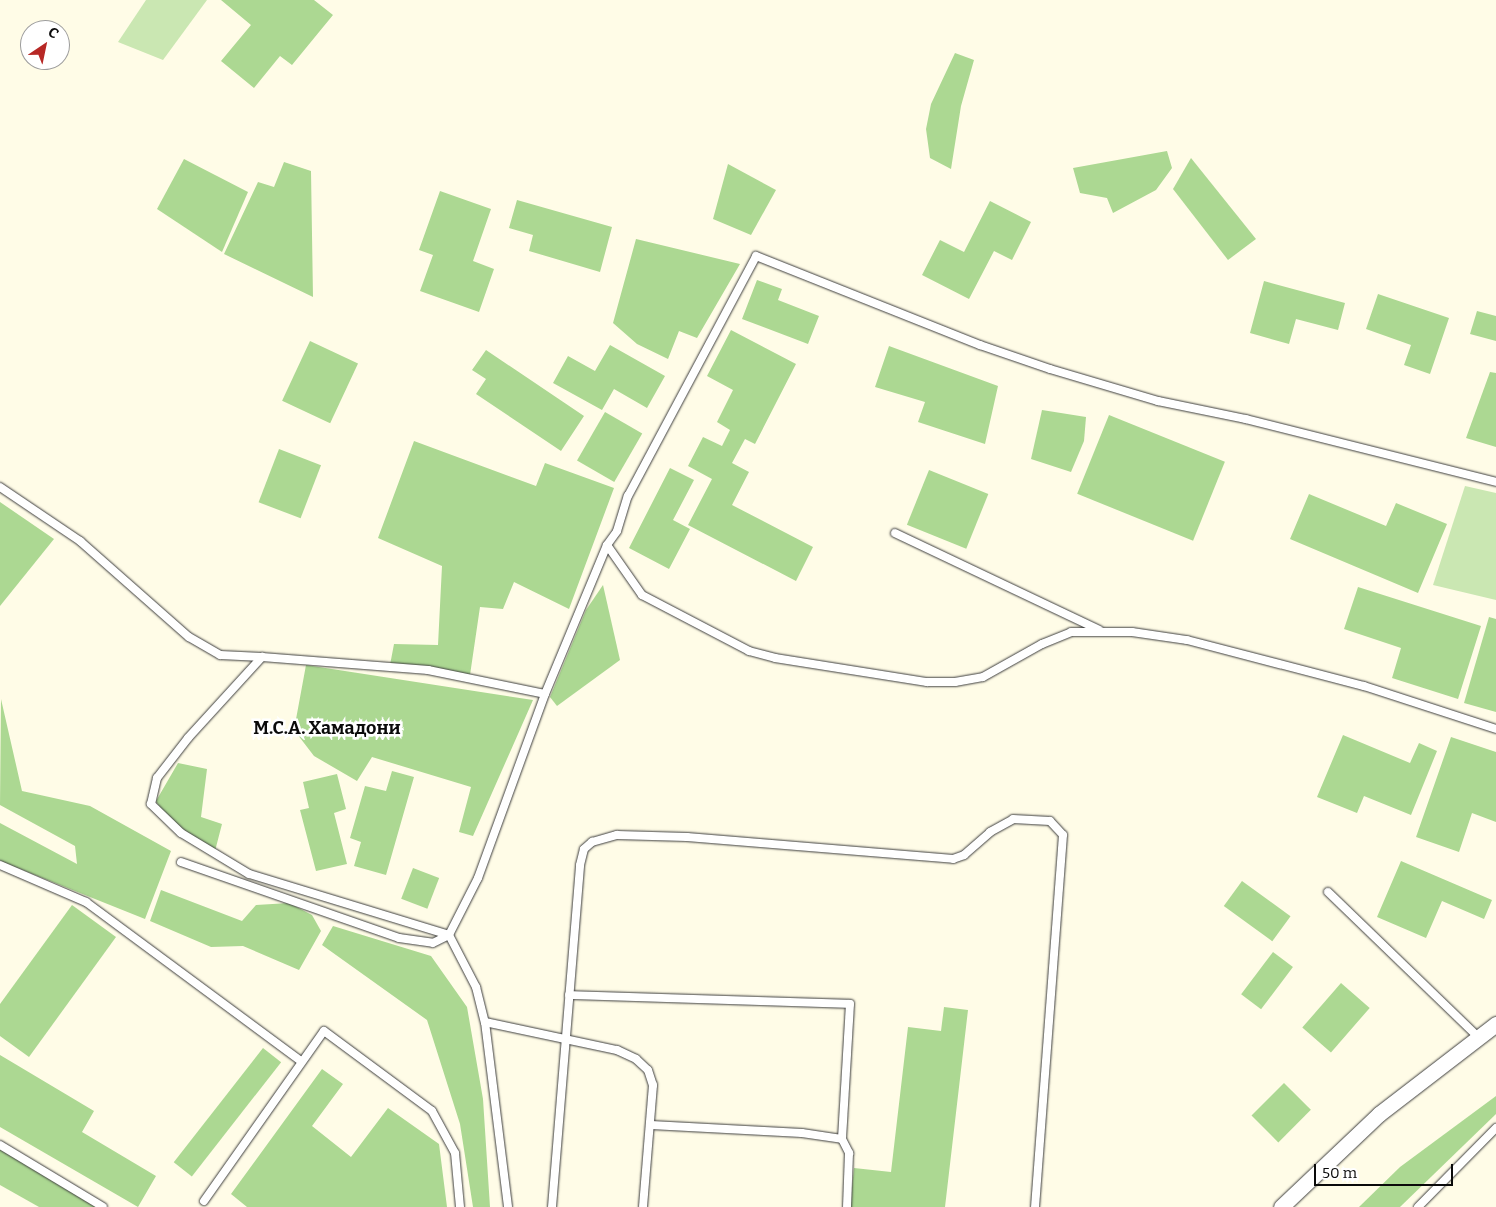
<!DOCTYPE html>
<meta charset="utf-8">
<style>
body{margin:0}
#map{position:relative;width:1496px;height:1207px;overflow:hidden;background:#fffce7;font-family:Bitter,serif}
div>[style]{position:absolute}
.green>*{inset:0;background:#cae7b2}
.forest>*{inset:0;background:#acd892;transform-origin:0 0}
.roads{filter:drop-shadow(0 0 1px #3d3d3d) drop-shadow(0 0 1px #3d3d3d)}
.lane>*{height:8px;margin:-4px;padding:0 4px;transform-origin:4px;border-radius:4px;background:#fff}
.street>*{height:15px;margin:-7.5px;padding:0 7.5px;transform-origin:7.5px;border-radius:7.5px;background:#fff}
span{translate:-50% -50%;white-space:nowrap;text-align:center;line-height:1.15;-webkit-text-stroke:5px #fff;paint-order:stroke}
.quarter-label{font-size:18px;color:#0a0a0a;font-weight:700}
.north{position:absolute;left:20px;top:20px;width:50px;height:50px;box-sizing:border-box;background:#fff;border:1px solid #9d9d9d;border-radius:50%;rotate:34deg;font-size:14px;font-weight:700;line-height:20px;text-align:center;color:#0a0a0a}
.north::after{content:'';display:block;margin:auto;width:18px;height:22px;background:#b72825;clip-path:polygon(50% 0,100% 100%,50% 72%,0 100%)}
.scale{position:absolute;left:1314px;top:1164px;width:139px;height:22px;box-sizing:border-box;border:2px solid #0a0a0a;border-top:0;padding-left:6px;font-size:15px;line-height:18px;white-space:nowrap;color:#0a0a0a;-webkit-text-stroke:4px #fff;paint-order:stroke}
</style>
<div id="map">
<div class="green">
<div style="clip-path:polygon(146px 0,207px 0,163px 60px,118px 42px)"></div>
<div style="clip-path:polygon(1465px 486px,1496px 493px,1496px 600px,1433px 585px)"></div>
</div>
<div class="forest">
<div style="clip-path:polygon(221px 0,314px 0,333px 15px,292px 65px,280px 56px,254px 88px,221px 61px,251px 25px)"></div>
<div style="clip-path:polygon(955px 53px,974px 60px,961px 106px,951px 169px,930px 158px,926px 129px,931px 104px)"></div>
<div style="clip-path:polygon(1167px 151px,1172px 168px,1156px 190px,1113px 213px,1107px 198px,1080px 193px,1073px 168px)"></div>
<div style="clip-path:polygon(1191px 158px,1256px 239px,1228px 260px,1173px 189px)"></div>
<div style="clip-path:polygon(184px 159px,248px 192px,222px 252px,157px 209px)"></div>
<div style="clip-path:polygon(284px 162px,311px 171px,313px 297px,224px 254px,258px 182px,274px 187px)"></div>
<div style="clip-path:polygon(728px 164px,776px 190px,751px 235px,713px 219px)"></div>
<div style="clip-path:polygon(440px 191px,491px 209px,473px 261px,494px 269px,479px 312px,420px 291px,433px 255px,419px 250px)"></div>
<div style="clip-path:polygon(517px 200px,612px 227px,600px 272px,529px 251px,533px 235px,509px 228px)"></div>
<div style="clip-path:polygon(990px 201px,1031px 222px,1012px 260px,994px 251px,969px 299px,922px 275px,940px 240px,964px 252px)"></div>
<div style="clip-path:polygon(636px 239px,740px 264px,697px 338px,679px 331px,668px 359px,637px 344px,613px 323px)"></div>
<div style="clip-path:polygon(757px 280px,782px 289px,778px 300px,819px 316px,808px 344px,742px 319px)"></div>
<div style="clip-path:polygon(1264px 281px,1345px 303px,1338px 330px,1296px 319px,1289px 344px,1250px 333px)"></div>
<div style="clip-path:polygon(1378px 294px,1449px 318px,1430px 374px,1404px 365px,1411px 345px,1366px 329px)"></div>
<div style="clip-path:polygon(1477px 311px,1496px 316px,1496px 341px,1470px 334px)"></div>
<div style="clip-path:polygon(731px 330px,796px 364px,755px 444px,745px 439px,732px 463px,749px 472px,732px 505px,813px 547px,796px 581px,688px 525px,712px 479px,688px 466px,703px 437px,722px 446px,730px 430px,717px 422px,733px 390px,707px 376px)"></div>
<div style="left:310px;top:341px;width:53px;height:66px;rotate:25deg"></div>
<div style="clip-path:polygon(610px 345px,665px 376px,647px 408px,614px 389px,602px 410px,553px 383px,568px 356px,595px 371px)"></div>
<div style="clip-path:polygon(889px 346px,998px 386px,985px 444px,918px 422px,925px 402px,875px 387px)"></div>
<div style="clip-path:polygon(486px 350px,584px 416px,561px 451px,476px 394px,486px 379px,472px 370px)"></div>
<div style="clip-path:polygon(1490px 372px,1496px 373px,1496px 447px,1466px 438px)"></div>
<div style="clip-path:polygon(1042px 410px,1086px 417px,1084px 441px,1071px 472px,1031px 459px)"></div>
<div style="left:605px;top:412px;width:43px;height:56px;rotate:30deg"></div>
<div style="left:1109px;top:415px;width:125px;height:85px;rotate:22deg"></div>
<div style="clip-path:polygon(414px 441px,536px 486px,545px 463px,614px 488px,569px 609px,514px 582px,503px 609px,480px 607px,470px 675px,390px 665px,394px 644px,438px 645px,442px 566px,378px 538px)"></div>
<div style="left:279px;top:449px;width:45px;height:57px;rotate:21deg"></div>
<div style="clip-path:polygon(670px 468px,694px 480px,673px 520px,690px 529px,669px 569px,629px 548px)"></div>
<div style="left:929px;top:470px;width:64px;height:59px;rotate:22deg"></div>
<div style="clip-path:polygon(1309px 494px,1386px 526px,1396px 503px,1447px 524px,1418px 593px,1290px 539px)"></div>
<div style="clip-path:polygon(0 502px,54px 539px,0 606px)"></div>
<div style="clip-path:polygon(603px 585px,620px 660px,557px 706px,550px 697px,586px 610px)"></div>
<div style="clip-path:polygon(1358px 587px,1481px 626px,1458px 699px,1392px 678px,1401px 648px,1344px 629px)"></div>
<div style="clip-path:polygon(1489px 617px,1496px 619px,1496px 712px,1464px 703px)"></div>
<div style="clip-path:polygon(306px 665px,533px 700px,473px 836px,459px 832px,471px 787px,372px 757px,357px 781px,314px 756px,294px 730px)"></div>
<div style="clip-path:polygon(1px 699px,22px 791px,90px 806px,171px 851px,145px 919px,0 861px,0 823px,77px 864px,75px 846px,0 805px)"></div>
<div style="clip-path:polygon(1343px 735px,1410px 763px,1419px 743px,1437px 751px,1411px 815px,1364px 796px,1357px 813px,1317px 797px)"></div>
<div style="clip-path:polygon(1451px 737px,1496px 752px,1496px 822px,1472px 813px,1459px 852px,1416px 837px)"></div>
<div style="clip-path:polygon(178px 763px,207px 769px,201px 817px,222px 824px,215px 851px,166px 818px,156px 801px)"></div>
<div style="clip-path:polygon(392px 771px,414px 777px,386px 875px,354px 866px,361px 842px,350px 838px,365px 786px,386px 791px)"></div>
<div style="clip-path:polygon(337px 774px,346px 809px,334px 813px,347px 864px,316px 871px,300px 810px,309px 808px,303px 782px)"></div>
<div style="clip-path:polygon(1401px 861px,1492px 900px,1484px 919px,1442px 901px,1426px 938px,1377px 917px)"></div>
<div style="left:413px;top:868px;width:28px;height:33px;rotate:21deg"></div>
<div style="left:1242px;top:881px;width:60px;height:31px;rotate:36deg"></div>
<div style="clip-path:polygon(161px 890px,242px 921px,256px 905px,289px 903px,312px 915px,321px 931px,299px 970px,243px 946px,211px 947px,150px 921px)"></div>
<div style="clip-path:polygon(72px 905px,116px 937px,29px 1057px,0 1036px,0 1004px)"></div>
<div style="clip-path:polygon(333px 926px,431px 956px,467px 1007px,483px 1099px,490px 1207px,473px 1207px,460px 1124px,427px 1020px,322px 945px)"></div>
<div style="left:1273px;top:952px;width:25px;height:53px;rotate:37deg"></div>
<div style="left:1341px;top:983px;width:38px;height:59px;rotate:41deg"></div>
<div style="clip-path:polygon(944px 1007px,968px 1010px,945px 1207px,850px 1207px,854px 1168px,891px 1172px,908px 1027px,941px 1031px)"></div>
<div style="left:263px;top:1048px;width:23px;height:145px;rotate:38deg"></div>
<div style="clip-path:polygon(0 1055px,94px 1111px,82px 1132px,156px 1176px,138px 1207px,0 1127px)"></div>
<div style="clip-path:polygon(322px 1069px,343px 1084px,312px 1126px,351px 1157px,388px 1108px,439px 1144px,447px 1207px,247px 1207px,231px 1194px)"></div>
<div style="left:1284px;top:1083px;width:38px;height:46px;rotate:45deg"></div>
<div style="clip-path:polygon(1496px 1096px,1496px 1114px,1400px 1207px,1359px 1207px,1400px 1167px)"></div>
<div style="clip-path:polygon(0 1148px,97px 1207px,39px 1207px,0 1185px)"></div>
</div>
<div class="roads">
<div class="lane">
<div style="left:0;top:487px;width:97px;rotate:34deg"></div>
<div style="left:80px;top:541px;width:145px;rotate:41.4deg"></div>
<div style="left:189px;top:637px;width:36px;rotate:30deg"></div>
<div style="left:220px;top:655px;width:42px;rotate:2.7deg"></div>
<div style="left:262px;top:657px;width:167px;rotate:4.5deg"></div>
<div style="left:428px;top:670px;width:119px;rotate:11.6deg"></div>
<div style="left:545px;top:694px;width:196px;rotate:110deg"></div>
<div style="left:478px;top:878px;width:64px;rotate:117deg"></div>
<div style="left:449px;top:935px;width:209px;rotate:-163deg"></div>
<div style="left:249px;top:874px;width:79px;rotate:-148.9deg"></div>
<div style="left:181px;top:833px;width:42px;rotate:-136deg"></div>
<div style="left:151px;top:804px;width:27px;rotate:-77deg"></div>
<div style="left:157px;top:778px;width:51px;rotate:-52.2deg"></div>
<div style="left:188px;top:738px;width:110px;rotate:-47.6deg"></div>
<div style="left:895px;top:533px;width:226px;rotate:25.4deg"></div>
<div style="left:607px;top:545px;width:17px;rotate:-54deg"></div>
<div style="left:617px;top:531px;width:37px;rotate:-73deg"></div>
<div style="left:628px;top:496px;width:272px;rotate:-61.9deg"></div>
<div style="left:756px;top:256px;width:241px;rotate:21.7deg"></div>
<div style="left:980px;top:345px;width:74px;rotate:18.9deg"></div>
<div style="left:1050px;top:369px;width:113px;rotate:16.5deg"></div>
<div style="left:1158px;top:401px;width:90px;rotate:11.6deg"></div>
<div style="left:1246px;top:419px;width:258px;rotate:14.1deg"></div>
<div style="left:545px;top:694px;width:161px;rotate:-67.4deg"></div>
<div style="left:607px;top:545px;width:61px;rotate:55deg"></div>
<div style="left:642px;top:595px;width:121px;rotate:27.6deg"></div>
<div style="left:749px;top:651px;width:27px;rotate:15deg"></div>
<div style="left:775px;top:658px;width:154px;rotate:9deg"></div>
<div style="left:927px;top:682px;width:28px"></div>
<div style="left:955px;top:682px;width:28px;rotate:-10deg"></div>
<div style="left:983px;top:677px;width:68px;rotate:-29.2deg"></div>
<div style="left:1042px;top:644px;width:31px;rotate:-22deg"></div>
<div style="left:1071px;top:632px;width:61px"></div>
<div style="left:1132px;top:632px;width:56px;rotate:8.3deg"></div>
<div style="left:1187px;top:640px;width:183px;rotate:14.6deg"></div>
<div style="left:1364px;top:686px;width:139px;rotate:18deg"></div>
<div style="left:181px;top:862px;width:231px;rotate:19.2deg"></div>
<div style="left:399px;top:938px;width:34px;rotate:8deg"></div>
<div style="left:433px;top:943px;width:18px;rotate:-27deg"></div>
<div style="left:449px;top:935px;width:59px;rotate:62.6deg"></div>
<div style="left:476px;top:987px;width:36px;rotate:76deg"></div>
<div style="left:485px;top:1022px;width:186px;rotate:82.9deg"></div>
<div style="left:0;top:865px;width:94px;rotate:23.3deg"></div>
<div style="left:86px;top:902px;width:267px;rotate:36.5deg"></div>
<div style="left:1328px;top:892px;width:210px;rotate:44deg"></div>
<div style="left:569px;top:995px;width:281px;rotate:1.8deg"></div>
<div style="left:850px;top:1004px;width:135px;rotate:93.4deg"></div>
<div style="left:485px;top:1022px;width:135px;rotate:12deg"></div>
<div style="left:617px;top:1050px;width:21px;rotate:25deg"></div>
<div style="left:636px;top:1059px;width:16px;rotate:43deg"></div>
<div style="left:648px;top:1070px;width:16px;rotate:72deg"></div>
<div style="left:653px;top:1085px;width:122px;rotate:94.7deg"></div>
<div style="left:651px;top:1125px;width:151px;rotate:3deg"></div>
<div style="left:802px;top:1133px;width:40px;rotate:8.5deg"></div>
<div style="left:842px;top:1139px;width:16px;rotate:63deg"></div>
<div style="left:849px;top:1153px;width:54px;rotate:92.1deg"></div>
<div style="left:0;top:1145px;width:120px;rotate:31deg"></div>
<div style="left:204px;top:1201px;width:208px;rotate:-54.8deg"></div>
<div style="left:324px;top:1031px;width:134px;rotate:36.5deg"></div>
<div style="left:432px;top:1111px;width:48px;rotate:61.3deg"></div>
<div style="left:455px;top:1153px;width:54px;rotate:84.7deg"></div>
<div style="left:552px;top:1207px;width:343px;rotate:-85.3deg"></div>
<div style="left:580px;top:865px;width:16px;rotate:-76deg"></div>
<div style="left:584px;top:849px;width:11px;rotate:-41deg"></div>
<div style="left:592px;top:842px;width:26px;rotate:-16deg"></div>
<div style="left:617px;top:835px;width:70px;rotate:1.6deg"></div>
<div style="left:687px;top:837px;width:267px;rotate:4.7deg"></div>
<div style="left:953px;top:859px;width:12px;rotate:-20deg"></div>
<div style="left:964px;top:855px;width:35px;rotate:-41deg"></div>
<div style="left:990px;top:832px;width:26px;rotate:-29deg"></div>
<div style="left:1013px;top:819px;width:37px;rotate:3deg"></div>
<div style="left:1050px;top:821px;width:19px;rotate:47deg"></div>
<div style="left:1063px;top:835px;width:373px;rotate:94.3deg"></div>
<div style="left:1418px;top:1207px;width:111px;rotate:-45.4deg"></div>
</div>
<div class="street">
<div style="left:1281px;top:1207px;width:135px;rotate:-43.5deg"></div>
<div style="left:1379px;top:1114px;width:148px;rotate:-37.6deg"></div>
</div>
</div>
<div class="quarter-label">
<span style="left:327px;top:728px">М.С.А. Хамадони</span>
</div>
<div class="north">С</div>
<div class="scale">50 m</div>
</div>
